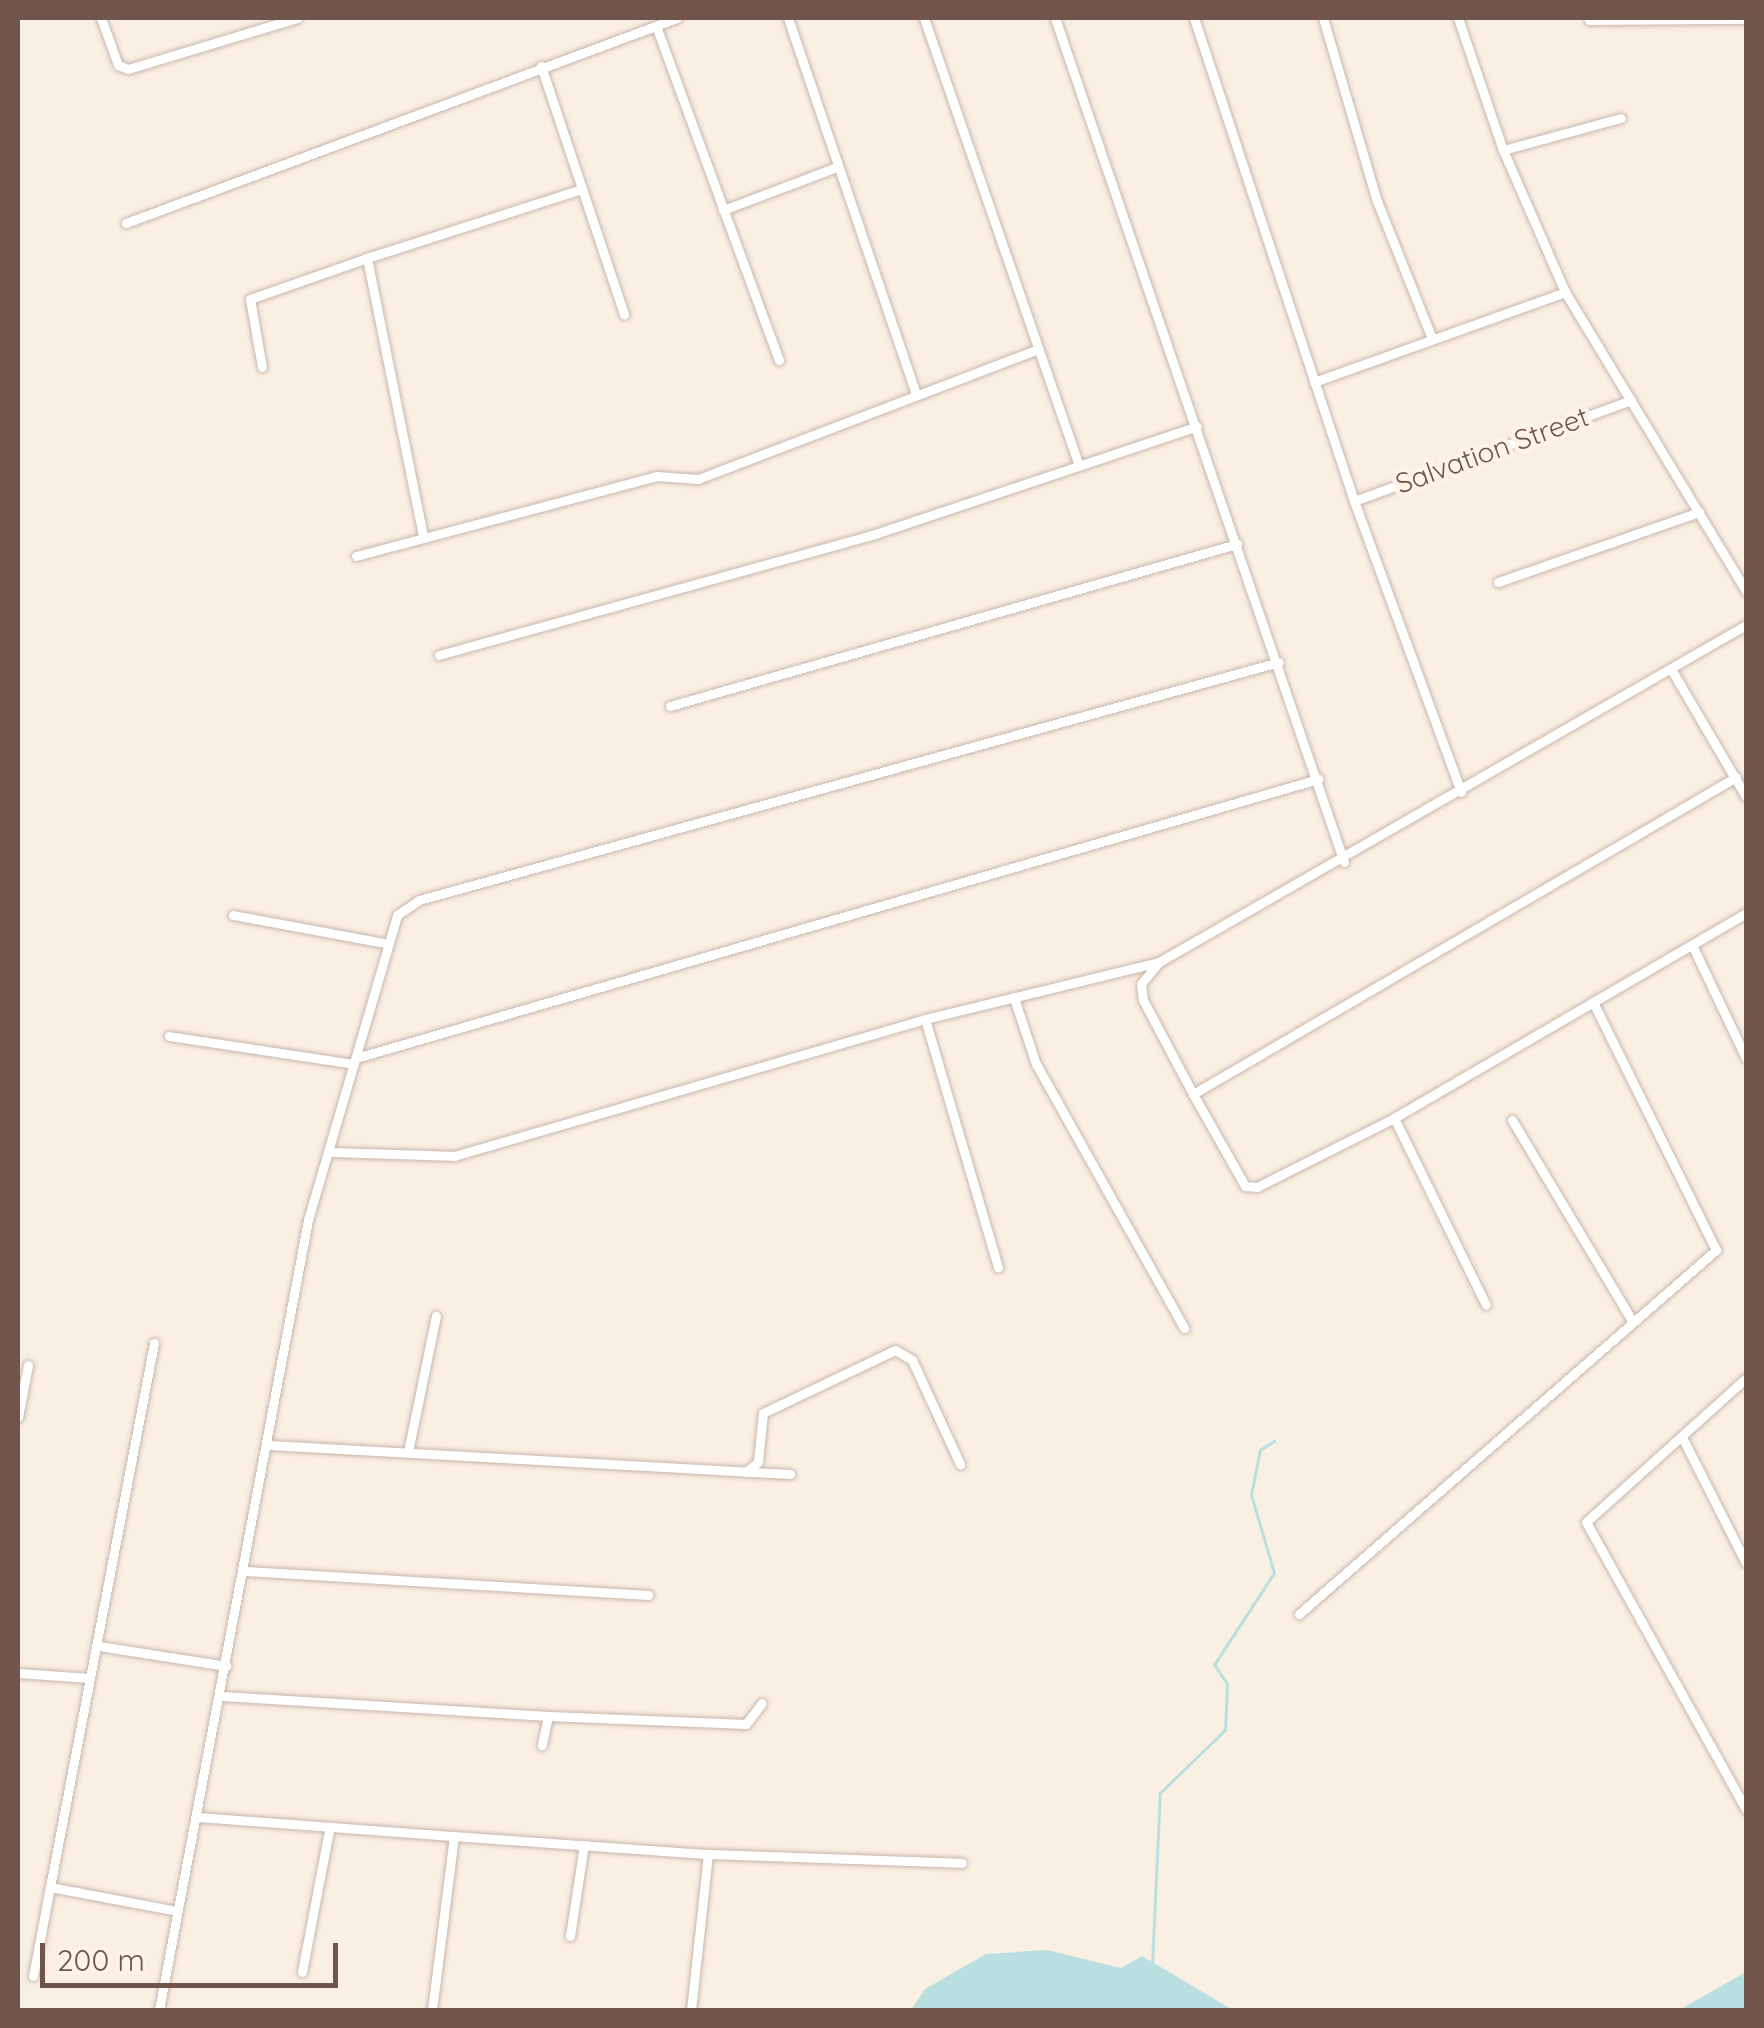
<!DOCTYPE html>
<style>
body{margin:0}
#map{position:relative;width:1764px;height:2028px;overflow:hidden;background:#faefe3;font-family:Quicksand,sans-serif}
div>[style]{position:absolute}
.water>*{inset:0;background:#badfe1}
.stream>*{height:2.5px;margin:-1.25px;padding:0 1.25px;transform-origin:1.25px;border-radius:1.25px;background:#badfe1}
.roads{filter:drop-shadow(0 0 2px #c9b6ab) drop-shadow(0 0 2px #c9b6ab)}
.minor>*{height:9px;margin:-4.5px;padding:0 4.5px;transform-origin:4.5px;border-radius:4.5px;background:#fff}
span{translate:-50% -50%;white-space:nowrap;text-align:center;line-height:1.15;-webkit-text-stroke:9px #fdf3e9;paint-order:stroke}
.street-label{font-size:28px;color:#6f554c}
.frame{position:absolute;inset:0;border:20px solid #6f554c;pointer-events:none}
.scale{position:absolute;left:40px;top:1943px;width:298px;height:45px;box-sizing:border-box;border:5px solid #6f554c;border-top:0;padding-left:12px;font-size:30px;line-height:35px;white-space:nowrap;color:#6f554c;-webkit-text-stroke:8px #fdf3e9;paint-order:stroke}
</style>
<div id="map">
<div class="water">
<div style="clip-path:polygon(1047px 1950px,1121px 1968px,1142px 1956px,1233px 2010px,911px 2010px,925px 1989px,986px 1954px)"></div>
<div style="clip-path:polygon(1746px 1972px,1746px 2010px,1679px 2010px)"></div>
</div>
<div class="stream">
<div style="left:1152px;top:1966px;width:173px;rotate:-87.4deg"></div>
<div style="left:1160px;top:1793px;width:91px;rotate:-44.1deg"></div>
<div style="left:1225px;top:1730px;width:46px;rotate:-87.5deg"></div>
<div style="left:1227px;top:1684px;width:23px;rotate:-124deg"></div>
<div style="left:1214px;top:1665px;width:110px;rotate:-56.9deg"></div>
<div style="left:1274px;top:1573px;width:81px;rotate:-106.4deg"></div>
<div style="left:1251px;top:1495px;width:46px;rotate:-78.7deg"></div>
<div style="left:1260px;top:1450px;width:17px;rotate:-33deg"></div>
</div>
<div class="roads">
<div class="minor">
<div style="left:101px;top:18px;width:50px;rotate:70.1deg"></div>
<div style="left:118px;top:65px;width:11px;rotate:22deg"></div>
<div style="left:128px;top:69px;width:177px;rotate:-16.8deg"></div>
<div style="left:788px;top:18px;width:395px;rotate:71.2deg"></div>
<div style="left:924px;top:18px;width:469px;rotate:70.9deg"></div>
<div style="left:1055px;top:18px;width:892px;rotate:71.1deg"></div>
<div style="left:1194px;top:18px;width:509px;rotate:71.67deg"></div>
<div style="left:1354px;top:501px;width:310px;rotate:69.8deg"></div>
<div style="left:1323px;top:18px;width:191px;rotate:73.6deg"></div>
<div style="left:1377px;top:201px;width:145px;rotate:68.2deg"></div>
<div style="left:1458px;top:18px;width:139px;rotate:71.2deg"></div>
<div style="left:1503px;top:150px;width:122px;rotate:-15.2deg"></div>
<div style="left:1589px;top:20px;width:157px;rotate:-0.4deg"></div>
<div style="left:656px;top:26px;width:356px;rotate:69.8deg"></div>
<div style="left:541px;top:66px;width:262px;rotate:71.5deg"></div>
<div style="left:1503px;top:150px;width:155px;rotate:66.4deg"></div>
<div style="left:1565px;top:292px;width:350px;rotate:58.8deg"></div>
<div style="left:723px;top:210px;width:122px;rotate:-20.7deg"></div>
<div style="left:126px;top:223px;width:588px;rotate:-20.41deg"></div>
<div style="left:262px;top:367px;width:69px;rotate:-100deg"></div>
<div style="left:250px;top:299px;width:124px;rotate:-19.3deg"></div>
<div style="left:1314px;top:382px;width:267px;rotate:-19.7deg"></div>
<div style="left:1354px;top:501px;width:295px;rotate:-20deg"></div>
<div style="left:423px;top:536px;width:284px;rotate:-101.4deg"></div>
<div style="left:367px;top:258px;width:226px;rotate:-17.8deg"></div>
<div style="left:356px;top:556px;width:311px;rotate:-14.9deg"></div>
<div style="left:657px;top:476px;width:41px;rotate:4.2deg"></div>
<div style="left:698px;top:479px;width:364px;rotate:-20.9deg"></div>
<div style="left:1498px;top:582px;width:213px;rotate:-19.2deg"></div>
<div style="left:439px;top:655px;width:456px;rotate:-15.5deg"></div>
<div style="left:878px;top:533px;width:336px;rotate:-18.5deg"></div>
<div style="left:1671px;top:669px;width:148px;rotate:59.6deg"></div>
<div style="left:670px;top:706px;width:590px;rotate:-15.95deg"></div>
<div style="left:1736px;top:777px;width:629px;rotate:149.72deg"></div>
<div style="left:1193px;top:1094px;width:106px;rotate:-118deg"></div>
<div style="left:1143px;top:1000px;width:16px;rotate:-97deg"></div>
<div style="left:1141px;top:984px;width:28px;rotate:-51deg"></div>
<div style="left:1159px;top:962px;width:677px;rotate:-29.86deg"></div>
<div style="left:233px;top:915px;width:154px;rotate:10.5deg"></div>
<div style="left:1692px;top:945px;width:125px;rotate:64.5deg"></div>
<div style="left:1014px;top:998px;width:70px;rotate:71.6deg"></div>
<div style="left:1036px;top:1064px;width:303px;rotate:60.7deg"></div>
<div style="left:925px;top:1019px;width:259px;rotate:73.6deg"></div>
<div style="left:169px;top:1036px;width:187px;rotate:8.6deg"></div>
<div style="left:356px;top:1058px;width:1002px;rotate:-16.17deg"></div>
<div style="left:1193px;top:1094px;width:106px;rotate:60.5deg"></div>
<div style="left:1245px;top:1186px;width:12px;rotate:5deg"></div>
<div style="left:1257px;top:1187px;width:153px;rotate:-26.7deg"></div>
<div style="left:1394px;top:1118px;width:407px;rotate:-30.2deg"></div>
<div style="left:1394px;top:1118px;width:208px;rotate:63.8deg"></div>
<div style="left:1512px;top:1120px;width:235px;rotate:59.1deg"></div>
<div style="left:328px;top:1152px;width:126px;rotate:1.8deg"></div>
<div style="left:454px;top:1156px;width:491px;rotate:-16.2deg"></div>
<div style="left:925px;top:1019px;width:240px;rotate:-13.7deg"></div>
<div style="left:154px;top:1343px;width:554px;rotate:100.82deg"></div>
<div style="left:50px;top:1887px;width:129px;rotate:10.7deg"></div>
<div style="left:1746px;top:1378px;width:215px;rotate:138deg"></div>
<div style="left:1586px;top:1522px;width:329px;rotate:60.9deg"></div>
<div style="left:18px;top:1417px;width:53px;rotate:-79.1deg"></div>
<div style="left:1682px;top:1437px;width:141px;rotate:63.1deg"></div>
<div style="left:269px;top:1445px;width:522px;rotate:3.19deg"></div>
<div style="left:408px;top:1452px;width:139px;rotate:-78.4deg"></div>
<div style="left:746px;top:1472px;width:16px;rotate:-40deg"></div>
<div style="left:758px;top:1462px;width:49px;rotate:-84.2deg"></div>
<div style="left:763px;top:1413px;width:146px;rotate:-25.5deg"></div>
<div style="left:895px;top:1350px;width:20px;rotate:30deg"></div>
<div style="left:912px;top:1360px;width:115px;rotate:65.2deg"></div>
<div style="left:246px;top:1571px;width:403px;rotate:3.4deg"></div>
<div style="left:1299px;top:1614px;width:554px;rotate:-41.12deg"></div>
<div style="left:1716px;top:1250px;width:277px;rotate:-116.4deg"></div>
<div style="left:99px;top:1646px;width:129px;rotate:8.9deg"></div>
<div style="left:18px;top:1673px;width:72px;rotate:4deg"></div>
<div style="left:222px;top:1696px;width:327px;rotate:3.5deg"></div>
<div style="left:548px;top:1716px;width:30px;rotate:102deg"></div>
<div style="left:548px;top:1716px;width:198px;rotate:2.3deg"></div>
<div style="left:746px;top:1724px;width:26px;rotate:-53deg"></div>
<div style="left:199px;top:1817px;width:256px;rotate:4.3deg"></div>
<div style="left:454px;top:1836px;width:175px;rotate:97.2deg"></div>
<div style="left:454px;top:1836px;width:255px;rotate:4.1deg"></div>
<div style="left:708px;top:1854px;width:157px;rotate:96.2deg"></div>
<div style="left:708px;top:1854px;width:254px;rotate:2deg"></div>
<div style="left:570px;top:1936px;width:92px;rotate:-81.3deg"></div>
<div style="left:302px;top:1972px;width:145px;rotate:-79.2deg"></div>
<div style="left:33px;top:1976px;width:91px;rotate:-79.2deg"></div>
<div style="left:159px;top:2010px;width:804px;rotate:-79.32deg"></div>
<div style="left:308px;top:1220px;width:318px;rotate:-73.7deg"></div>
<div style="left:397px;top:915px;width:27px;rotate:-34deg"></div>
<div style="left:419px;top:900px;width:892px;rotate:-15.47deg"></div>
</div>
</div>
<div class="street-label">
<span style="left:1492px;top:450px;rotate:-20deg">Salvation Street</span>
</div>
<div class="frame"></div>
<div class="scale">200 m</div>
</div>
